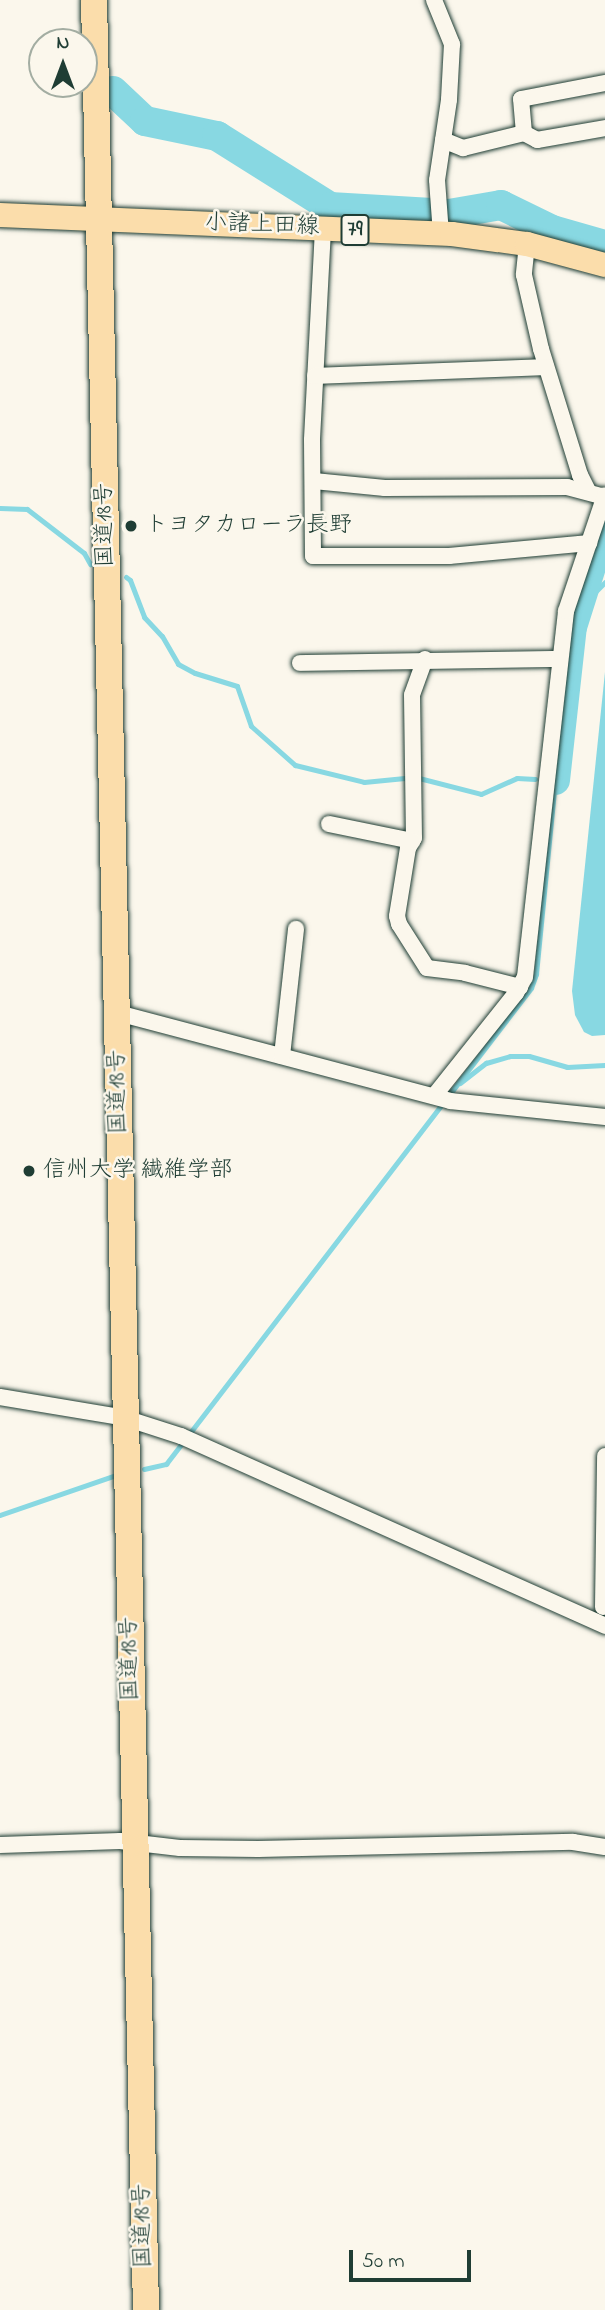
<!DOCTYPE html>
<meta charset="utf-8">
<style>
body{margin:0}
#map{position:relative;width:605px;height:2310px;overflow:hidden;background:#fbf7ec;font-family:"Indie Flower","Klee One",sans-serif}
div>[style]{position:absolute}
.water>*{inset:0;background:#88d8e2}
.stream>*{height:5px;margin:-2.5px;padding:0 2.5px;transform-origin:2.5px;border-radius:2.5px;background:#88d8e2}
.river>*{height:30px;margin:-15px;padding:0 15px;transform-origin:15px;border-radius:15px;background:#88d8e2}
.roads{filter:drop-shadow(0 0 2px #1f3d34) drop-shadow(0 0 2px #1f3d34)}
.minor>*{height:16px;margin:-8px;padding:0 8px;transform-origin:8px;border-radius:8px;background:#fbf7ec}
.primary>*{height:24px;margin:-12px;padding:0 12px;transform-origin:12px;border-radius:12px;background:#fbddab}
.trunk>*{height:26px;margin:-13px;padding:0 13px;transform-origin:13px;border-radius:13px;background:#fbddab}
.dots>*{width:19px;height:19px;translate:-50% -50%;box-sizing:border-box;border:4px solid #fbf7ec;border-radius:50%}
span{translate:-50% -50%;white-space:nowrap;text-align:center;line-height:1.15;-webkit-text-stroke:5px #fbf7ec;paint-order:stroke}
.shield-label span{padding:2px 5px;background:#fbf7ec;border:2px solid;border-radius:5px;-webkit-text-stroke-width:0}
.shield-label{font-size:21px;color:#1f3d34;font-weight:700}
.street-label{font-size:23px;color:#1f3d34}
.poi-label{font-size:23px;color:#1f3d34}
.left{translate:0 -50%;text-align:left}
.north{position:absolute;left:28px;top:28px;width:70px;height:70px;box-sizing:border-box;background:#fbf7ec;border:2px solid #a3ada2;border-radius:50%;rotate:0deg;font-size:19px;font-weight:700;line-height:28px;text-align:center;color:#1f3d34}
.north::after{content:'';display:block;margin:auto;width:24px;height:32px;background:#1f3d34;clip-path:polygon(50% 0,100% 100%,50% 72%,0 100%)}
.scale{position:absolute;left:349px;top:2250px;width:122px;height:32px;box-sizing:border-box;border:4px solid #1f3d34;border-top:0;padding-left:9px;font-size:21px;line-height:24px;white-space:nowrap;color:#1f3d34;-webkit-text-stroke:5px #fbf7ec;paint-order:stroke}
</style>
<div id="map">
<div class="water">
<div style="clip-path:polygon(605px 672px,605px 1035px,592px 1036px,584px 1032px,575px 1015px,572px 991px)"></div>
</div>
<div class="stream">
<div style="left:0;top:508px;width:27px;rotate:2deg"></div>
<div style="left:27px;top:509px;width:72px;rotate:37.7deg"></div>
<div style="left:84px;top:553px;width:13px;rotate:61deg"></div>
<div style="left:126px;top:577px;width:5px;rotate:37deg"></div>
<div style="left:130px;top:580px;width:40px;rotate:69deg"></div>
<div style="left:144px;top:617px;width:26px;rotate:47deg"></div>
<div style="left:162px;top:636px;width:32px;rotate:60deg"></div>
<div style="left:178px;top:664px;width:19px;rotate:28deg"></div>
<div style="left:195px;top:673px;width:44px;rotate:17.2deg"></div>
<div style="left:237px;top:686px;width:42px;rotate:70.7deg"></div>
<div style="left:251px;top:726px;width:59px;rotate:41.6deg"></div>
<div style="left:295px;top:765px;width:71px;rotate:13.8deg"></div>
<div style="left:364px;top:782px;width:51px;rotate:-5.6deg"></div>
<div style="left:415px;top:777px;width:68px;rotate:14.4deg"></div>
<div style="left:481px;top:794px;width:39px;rotate:-24deg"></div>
<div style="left:517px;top:778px;width:18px;rotate:3deg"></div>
<div style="left:571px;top:637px;width:38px;rotate:-68deg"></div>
<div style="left:585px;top:602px;width:28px;rotate:-45deg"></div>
<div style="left:460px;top:1083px;width:33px;rotate:-38deg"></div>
<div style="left:486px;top:1063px;width:25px;rotate:-16deg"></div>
<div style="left:510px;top:1056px;width:19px"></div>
<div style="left:529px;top:1056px;width:40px;rotate:16deg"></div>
<div style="left:567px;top:1067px;width:38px;rotate:-3deg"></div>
<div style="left:144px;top:1469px;width:23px;rotate:-13deg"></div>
<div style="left:166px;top:1464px;width:600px;rotate:-52.52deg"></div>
<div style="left:531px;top:988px;width:15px;rotate:-70deg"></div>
<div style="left:536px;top:974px;width:195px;rotate:-84.4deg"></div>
<div style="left:0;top:1515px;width:120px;rotate:-19deg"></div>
</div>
<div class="river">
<div style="left:113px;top:91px;width:44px;rotate:43.2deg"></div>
<div style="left:145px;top:121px;width:74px;rotate:11.8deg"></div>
<div style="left:217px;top:136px;width:133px;rotate:32.1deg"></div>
<div style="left:330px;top:207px;width:119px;rotate:3.4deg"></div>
<div style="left:449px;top:214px;width:53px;rotate:-9.8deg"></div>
<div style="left:501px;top:205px;width:57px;rotate:26.1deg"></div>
<div style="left:552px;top:230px;width:55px;rotate:15.8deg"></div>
<div style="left:555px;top:780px;width:154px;rotate:-83.7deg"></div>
<div style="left:572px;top:627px;width:109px;rotate:-72.4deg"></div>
</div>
<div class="roads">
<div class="minor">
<div style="left:434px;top:0;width:48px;rotate:67.8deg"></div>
<div style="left:452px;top:44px;width:56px;rotate:93.1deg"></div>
<div style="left:449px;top:100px;width:81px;rotate:98.5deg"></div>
<div style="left:437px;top:180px;width:54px;rotate:85.8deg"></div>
<div style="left:524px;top:133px;width:34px;rotate:-95deg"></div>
<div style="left:521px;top:99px;width:86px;rotate:-10.8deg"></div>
<div style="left:443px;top:140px;width:22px;rotate:22deg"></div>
<div style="left:463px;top:148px;width:63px;rotate:-13.8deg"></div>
<div style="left:524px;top:133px;width:15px;rotate:28deg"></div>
<div style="left:537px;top:140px;width:69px;rotate:-10deg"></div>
<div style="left:323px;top:229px;width:211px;rotate:93deg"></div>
<div style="left:312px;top:440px;width:116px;rotate:89.5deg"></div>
<div style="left:313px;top:556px;width:136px"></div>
<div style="left:449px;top:556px;width:141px;rotate:-5.3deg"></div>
<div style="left:527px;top:244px;width:31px;rotate:96deg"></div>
<div style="left:524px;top:275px;width:76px;rotate:77.1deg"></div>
<div style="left:541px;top:349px;width:132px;rotate:72.8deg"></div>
<div style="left:580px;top:475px;width:18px;rotate:63deg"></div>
<div style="left:315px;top:376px;width:231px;rotate:-2.2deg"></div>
<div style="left:314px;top:481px;width:71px;rotate:5.6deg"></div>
<div style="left:385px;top:488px;width:182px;rotate:-0.3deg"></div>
<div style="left:567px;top:487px;width:38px;rotate:15deg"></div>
<div style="left:425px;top:659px;width:38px;rotate:110deg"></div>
<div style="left:412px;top:695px;width:143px;rotate:89.2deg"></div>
<div style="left:414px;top:838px;width:12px;rotate:121deg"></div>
<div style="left:408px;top:848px;width:69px;rotate:99.2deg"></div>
<div style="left:397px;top:916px;width:8px;rotate:76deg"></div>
<div style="left:399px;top:924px;width:52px;rotate:57.5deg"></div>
<div style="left:427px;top:968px;width:38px;rotate:7deg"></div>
<div style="left:465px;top:973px;width:57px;rotate:14.3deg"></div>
<div style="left:300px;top:663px;width:259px;rotate:-0.9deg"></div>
<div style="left:329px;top:824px;width:85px;rotate:11.6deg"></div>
<div style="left:118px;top:1013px;width:343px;rotate:14.8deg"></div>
<div style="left:450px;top:1101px;width:156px;rotate:5.9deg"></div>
<div style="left:282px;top:1056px;width:128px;rotate:-83.7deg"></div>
<div style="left:434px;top:1096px;width:132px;rotate:-51.5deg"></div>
<div style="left:516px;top:993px;width:18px;rotate:-61deg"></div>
<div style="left:525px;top:977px;width:368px;rotate:-83.6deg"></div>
<div style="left:566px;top:611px;width:122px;rotate:-71.4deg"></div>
<div style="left:0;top:1397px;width:127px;rotate:9.5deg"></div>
<div style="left:125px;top:1418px;width:59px;rotate:17.8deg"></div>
<div style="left:181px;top:1436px;width:465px;rotate:24.1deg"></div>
<div style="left:603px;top:1607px;width:151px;rotate:-89.2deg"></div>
<div style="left:0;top:1845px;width:120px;rotate:-1.9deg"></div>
<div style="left:120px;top:1841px;width:60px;rotate:6.7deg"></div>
<div style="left:180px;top:1848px;width:78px;rotate:0.7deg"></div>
<div style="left:258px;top:1849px;width:315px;rotate:-1.3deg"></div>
<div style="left:573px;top:1842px;width:32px;rotate:9deg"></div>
</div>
<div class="primary">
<div style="left:0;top:215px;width:452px;rotate:2.4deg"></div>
<div style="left:452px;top:234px;width:76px;rotate:7.6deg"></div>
<div style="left:527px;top:244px;width:81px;rotate:15.1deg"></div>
</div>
<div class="trunk">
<div style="left:94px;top:0;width:2311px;rotate:88.71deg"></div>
</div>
</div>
<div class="dots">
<div style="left:131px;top:526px;background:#1f3d34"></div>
<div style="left:29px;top:1171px;background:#1f3d34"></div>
</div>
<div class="shield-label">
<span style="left:355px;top:230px">79</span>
</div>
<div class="street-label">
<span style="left:262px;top:226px;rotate:2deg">小諸上田線</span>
<span style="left:106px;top:525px;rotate:-91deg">国道18号</span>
<span style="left:119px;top:1092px;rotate:-91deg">国道18号</span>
<span style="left:131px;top:1659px;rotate:-91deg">国道18号</span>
<span style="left:144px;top:2226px;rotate:-91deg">国道18号</span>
</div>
<div class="poi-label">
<span class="left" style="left:145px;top:526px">トヨタカローラ長野</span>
<span class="left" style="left:43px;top:1171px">信州大学 繊維学部</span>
</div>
<div class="north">N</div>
<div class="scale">50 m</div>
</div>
